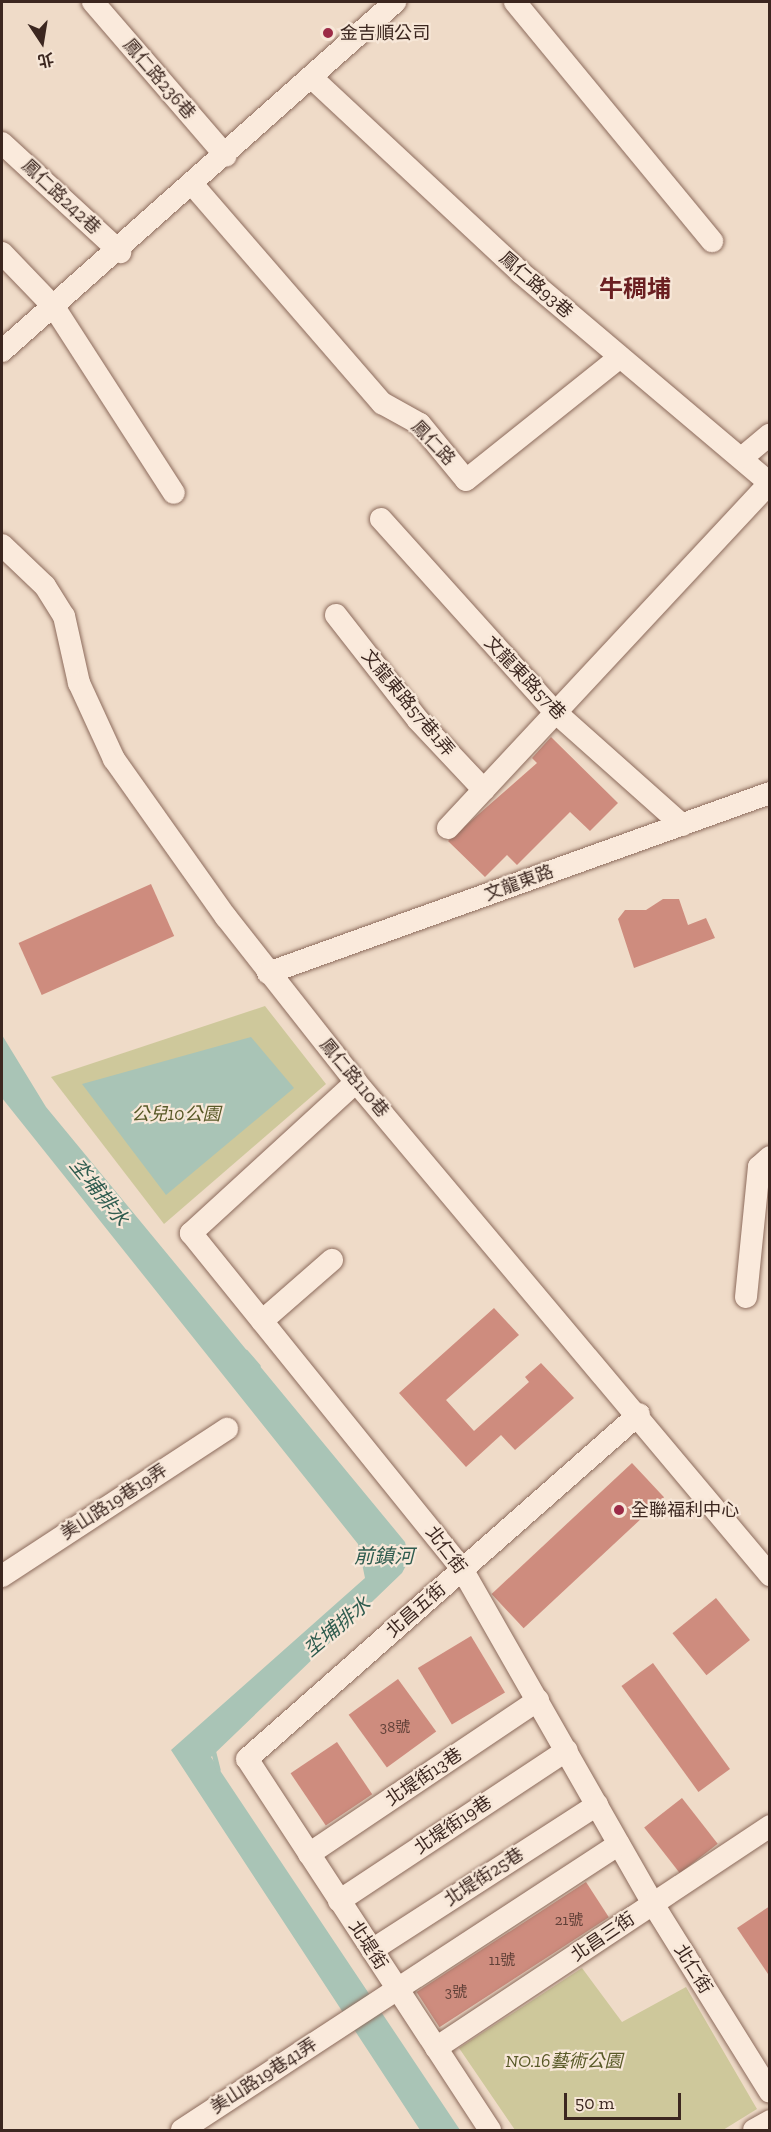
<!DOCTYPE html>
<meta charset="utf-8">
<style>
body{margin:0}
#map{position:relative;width:771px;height:2132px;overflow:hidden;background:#efdbc8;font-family:"Zilla Slab","Noto Sans TC",serif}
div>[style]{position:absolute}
.green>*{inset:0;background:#cec89b}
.water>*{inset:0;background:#a9c4b6}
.stream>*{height:4.5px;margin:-2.25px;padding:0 2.25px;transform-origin:2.25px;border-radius:2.25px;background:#a9c4b6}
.building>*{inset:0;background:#ce8c7e;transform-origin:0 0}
.roads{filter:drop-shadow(0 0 2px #8c6b5c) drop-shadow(0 0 2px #8c6b5c)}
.minor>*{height:22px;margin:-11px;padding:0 11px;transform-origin:11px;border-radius:11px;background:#faeadc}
.dots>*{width:16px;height:16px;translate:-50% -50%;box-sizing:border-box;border:3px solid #f7e7d8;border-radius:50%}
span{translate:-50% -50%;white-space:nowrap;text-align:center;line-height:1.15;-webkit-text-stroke:4.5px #f7e7d8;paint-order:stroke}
.number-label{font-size:15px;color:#604038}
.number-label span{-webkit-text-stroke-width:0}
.poi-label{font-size:18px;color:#3c2720}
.left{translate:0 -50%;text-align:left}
.street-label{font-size:18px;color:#3c2720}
.park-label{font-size:18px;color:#585927;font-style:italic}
.water-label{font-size:20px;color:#2f5c4f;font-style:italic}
.district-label{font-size:24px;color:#6a1f21;font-weight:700}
.frame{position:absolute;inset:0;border:3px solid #3c2720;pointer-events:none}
.north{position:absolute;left:12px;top:12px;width:60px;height:60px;-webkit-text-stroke:4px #f7e7d8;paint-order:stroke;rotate:168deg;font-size:16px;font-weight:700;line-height:24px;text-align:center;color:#3c2720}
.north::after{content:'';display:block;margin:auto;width:21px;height:27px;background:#3c2720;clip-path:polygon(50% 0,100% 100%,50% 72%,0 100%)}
.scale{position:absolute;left:564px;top:2093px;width:117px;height:27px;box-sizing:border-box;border:3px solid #3c2720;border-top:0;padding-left:8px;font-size:18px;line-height:21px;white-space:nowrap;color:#3c2720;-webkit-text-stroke:4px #f7e7d8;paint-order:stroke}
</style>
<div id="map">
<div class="green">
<div style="clip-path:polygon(265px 1006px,326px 1084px,164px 1224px,51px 1077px)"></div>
<div style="clip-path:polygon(582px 1968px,622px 2022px,686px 1987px,757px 2109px,723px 2130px,515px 2130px,459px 2048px)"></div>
</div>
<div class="water">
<div style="clip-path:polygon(2px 1035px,46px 1107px,405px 1542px,409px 1560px,402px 1573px,211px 1757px,460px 2130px,420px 2130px,171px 1750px,365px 1578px,358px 1544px,2px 1098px)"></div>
<div style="clip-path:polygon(251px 1037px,294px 1088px,166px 1195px,82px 1084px)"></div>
</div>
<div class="stream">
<div style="left:246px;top:1352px;width:18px;rotate:49deg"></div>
<div style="left:213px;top:1749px;width:21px;rotate:76deg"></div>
</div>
<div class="building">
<div style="clip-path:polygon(551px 737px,618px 803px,590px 831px,570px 812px,517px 865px,507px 855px,485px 877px,448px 841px,537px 763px,532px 758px)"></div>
<div style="left:151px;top:884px;width:57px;height:145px;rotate:66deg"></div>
<div style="clip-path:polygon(663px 899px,679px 899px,688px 925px,706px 918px,715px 938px,634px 968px,618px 919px,625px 910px,646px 910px)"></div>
<div style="clip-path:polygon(494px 1308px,519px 1335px,446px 1400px,474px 1431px,529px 1382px,525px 1377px,541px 1363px,574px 1398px,515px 1450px,501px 1435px,466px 1467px,399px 1393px)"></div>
<div style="left:632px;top:1463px;width:47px;height:192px;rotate:47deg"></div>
<div style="left:716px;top:1598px;width:54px;height:56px;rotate:51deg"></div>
<div style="left:471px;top:1636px;width:66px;height:62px;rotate:59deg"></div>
<div style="left:653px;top:1663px;width:131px;height:39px;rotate:54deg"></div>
<div style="left:398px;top:1679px;width:65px;height:61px;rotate:54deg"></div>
<div style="left:337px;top:1742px;width:63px;height:56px;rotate:56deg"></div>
<div style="left:682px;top:1798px;width:58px;height:48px;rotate:52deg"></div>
<div style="left:586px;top:1882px;width:42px;height:202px;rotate:57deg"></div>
<div style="clip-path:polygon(770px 1906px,770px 1977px,737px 1928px)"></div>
</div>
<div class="roads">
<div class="minor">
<div style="left:93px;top:2px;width:203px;rotate:49.2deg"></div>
<div style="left:515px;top:2px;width:310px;rotate:50.5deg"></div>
<div style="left:311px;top:77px;width:286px;rotate:43deg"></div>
<div style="left:520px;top:272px;width:327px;rotate:40.2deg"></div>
<div style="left:2px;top:143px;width:161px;rotate:42.7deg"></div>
<div style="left:193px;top:185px;width:289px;rotate:49.1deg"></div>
<div style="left:382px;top:403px;width:43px;rotate:28.9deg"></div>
<div style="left:420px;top:424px;width:72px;rotate:50.6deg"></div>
<div style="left:466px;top:480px;width:197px;rotate:-38.6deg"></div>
<div style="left:2px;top:253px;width:75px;rotate:46.1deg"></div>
<div style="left:54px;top:307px;width:221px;rotate:57.2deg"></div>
<div style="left:2px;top:351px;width:526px;rotate:-41.61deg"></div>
<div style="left:743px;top:457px;width:35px;rotate:-40deg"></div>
<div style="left:381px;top:519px;width:257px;rotate:48deg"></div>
<div style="left:553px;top:710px;width:173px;rotate:41.7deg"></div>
<div style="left:2px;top:545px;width:59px;rotate:43.6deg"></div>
<div style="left:45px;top:586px;width:36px;rotate:58deg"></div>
<div style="left:64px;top:616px;width:69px;rotate:77.4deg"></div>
<div style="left:79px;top:683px;width:84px;rotate:65.3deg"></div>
<div style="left:114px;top:759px;width:194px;rotate:54.7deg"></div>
<div style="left:226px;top:917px;width:210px;rotate:51.8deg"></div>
<div style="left:356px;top:1082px;width:644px;rotate:49.98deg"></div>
<div style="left:336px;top:615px;width:133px;rotate:52deg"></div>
<div style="left:418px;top:720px;width:96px;rotate:46.7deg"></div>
<div style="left:448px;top:828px;width:472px;rotate:-47deg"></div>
<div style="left:268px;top:973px;width:533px;rotate:-19.73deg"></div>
<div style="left:356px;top:1082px;width:224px;rotate:137.5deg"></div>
<div style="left:191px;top:1233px;width:432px;rotate:51.1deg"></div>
<div style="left:462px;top:1569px;width:386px;rotate:60.3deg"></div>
<div style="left:653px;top:1904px;width:221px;rotate:58.1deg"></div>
<div style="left:746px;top:1297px;width:131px;rotate:-84.3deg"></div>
<div style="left:759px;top:1167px;width:15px;rotate:-42deg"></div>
<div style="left:262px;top:1321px;width:93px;rotate:-41.1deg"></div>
<div style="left:2px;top:1576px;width:269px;rotate:-33.2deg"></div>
<div style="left:309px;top:1854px;width:276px;rotate:-33.9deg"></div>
<div style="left:339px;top:1901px;width:273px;rotate:-33.5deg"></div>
<div style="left:372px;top:1950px;width:268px;rotate:-32.8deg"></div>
<div style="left:436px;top:2048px;width:401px;rotate:-33.6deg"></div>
<div style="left:182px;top:2130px;width:522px;rotate:-33.2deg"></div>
<div style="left:490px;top:2130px;width:443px;rotate:-123.2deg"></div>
<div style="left:247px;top:1759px;width:522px;rotate:-41.35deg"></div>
<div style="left:754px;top:2130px;width:18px;rotate:-29deg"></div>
</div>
</div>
<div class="dots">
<div style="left:328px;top:33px;background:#9c2b47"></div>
<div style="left:619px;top:1510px;background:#9c2b47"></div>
</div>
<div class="number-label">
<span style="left:395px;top:1728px">38號</span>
<span style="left:569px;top:1921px">21號</span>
<span style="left:502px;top:1961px">11號</span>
<span style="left:456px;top:1993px">3號</span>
</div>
<div class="poi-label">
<span class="left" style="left:340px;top:33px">金吉順公司</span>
<span class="left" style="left:631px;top:1510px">全聯福利中心</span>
</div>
<div class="street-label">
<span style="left:159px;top:79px;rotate:49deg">鳳仁路236巷</span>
<span style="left:61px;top:197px;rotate:43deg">鳳仁路242巷</span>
<span style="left:536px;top:285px;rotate:41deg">鳳仁路93巷</span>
<span style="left:433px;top:443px;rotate:46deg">鳳仁路</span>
<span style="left:525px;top:678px;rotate:46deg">文龍東路57巷</span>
<span style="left:408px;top:703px;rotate:50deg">文龍東路57巷1弄</span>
<span style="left:519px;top:883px;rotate:-20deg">文龍東路</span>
<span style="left:354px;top:1078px;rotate:50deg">鳳仁路110巷</span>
<span style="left:114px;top:1502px;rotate:-33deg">美山路19巷19弄</span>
<span style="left:446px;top:1550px;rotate:53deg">北仁街</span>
<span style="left:416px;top:1610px;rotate:-41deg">北昌五街</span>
<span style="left:424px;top:1777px;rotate:-34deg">北堤街13巷</span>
<span style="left:453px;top:1825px;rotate:-34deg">北堤街19巷</span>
<span style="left:484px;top:1877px;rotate:-33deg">北堤街25巷</span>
<span style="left:603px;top:1937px;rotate:-34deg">北昌三街</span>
<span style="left:368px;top:1945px;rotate:57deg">北堤街</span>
<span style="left:693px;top:1969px;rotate:58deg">北仁街</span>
<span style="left:264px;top:2076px;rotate:-33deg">美山路19巷41弄</span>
</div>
<div class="park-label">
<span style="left:176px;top:1114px">公兒10公園</span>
<span style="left:564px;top:2061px">NO.16藝術公園</span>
</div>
<div class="water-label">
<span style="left:99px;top:1192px;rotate:51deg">坔埔排水</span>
<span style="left:384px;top:1556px">前鎮河</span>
<span style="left:337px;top:1627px;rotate:-40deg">坔埔排水</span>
</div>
<div class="district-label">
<span style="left:635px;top:289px">牛稠埔</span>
</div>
<div class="frame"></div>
<div class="north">北</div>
<div class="scale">50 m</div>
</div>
